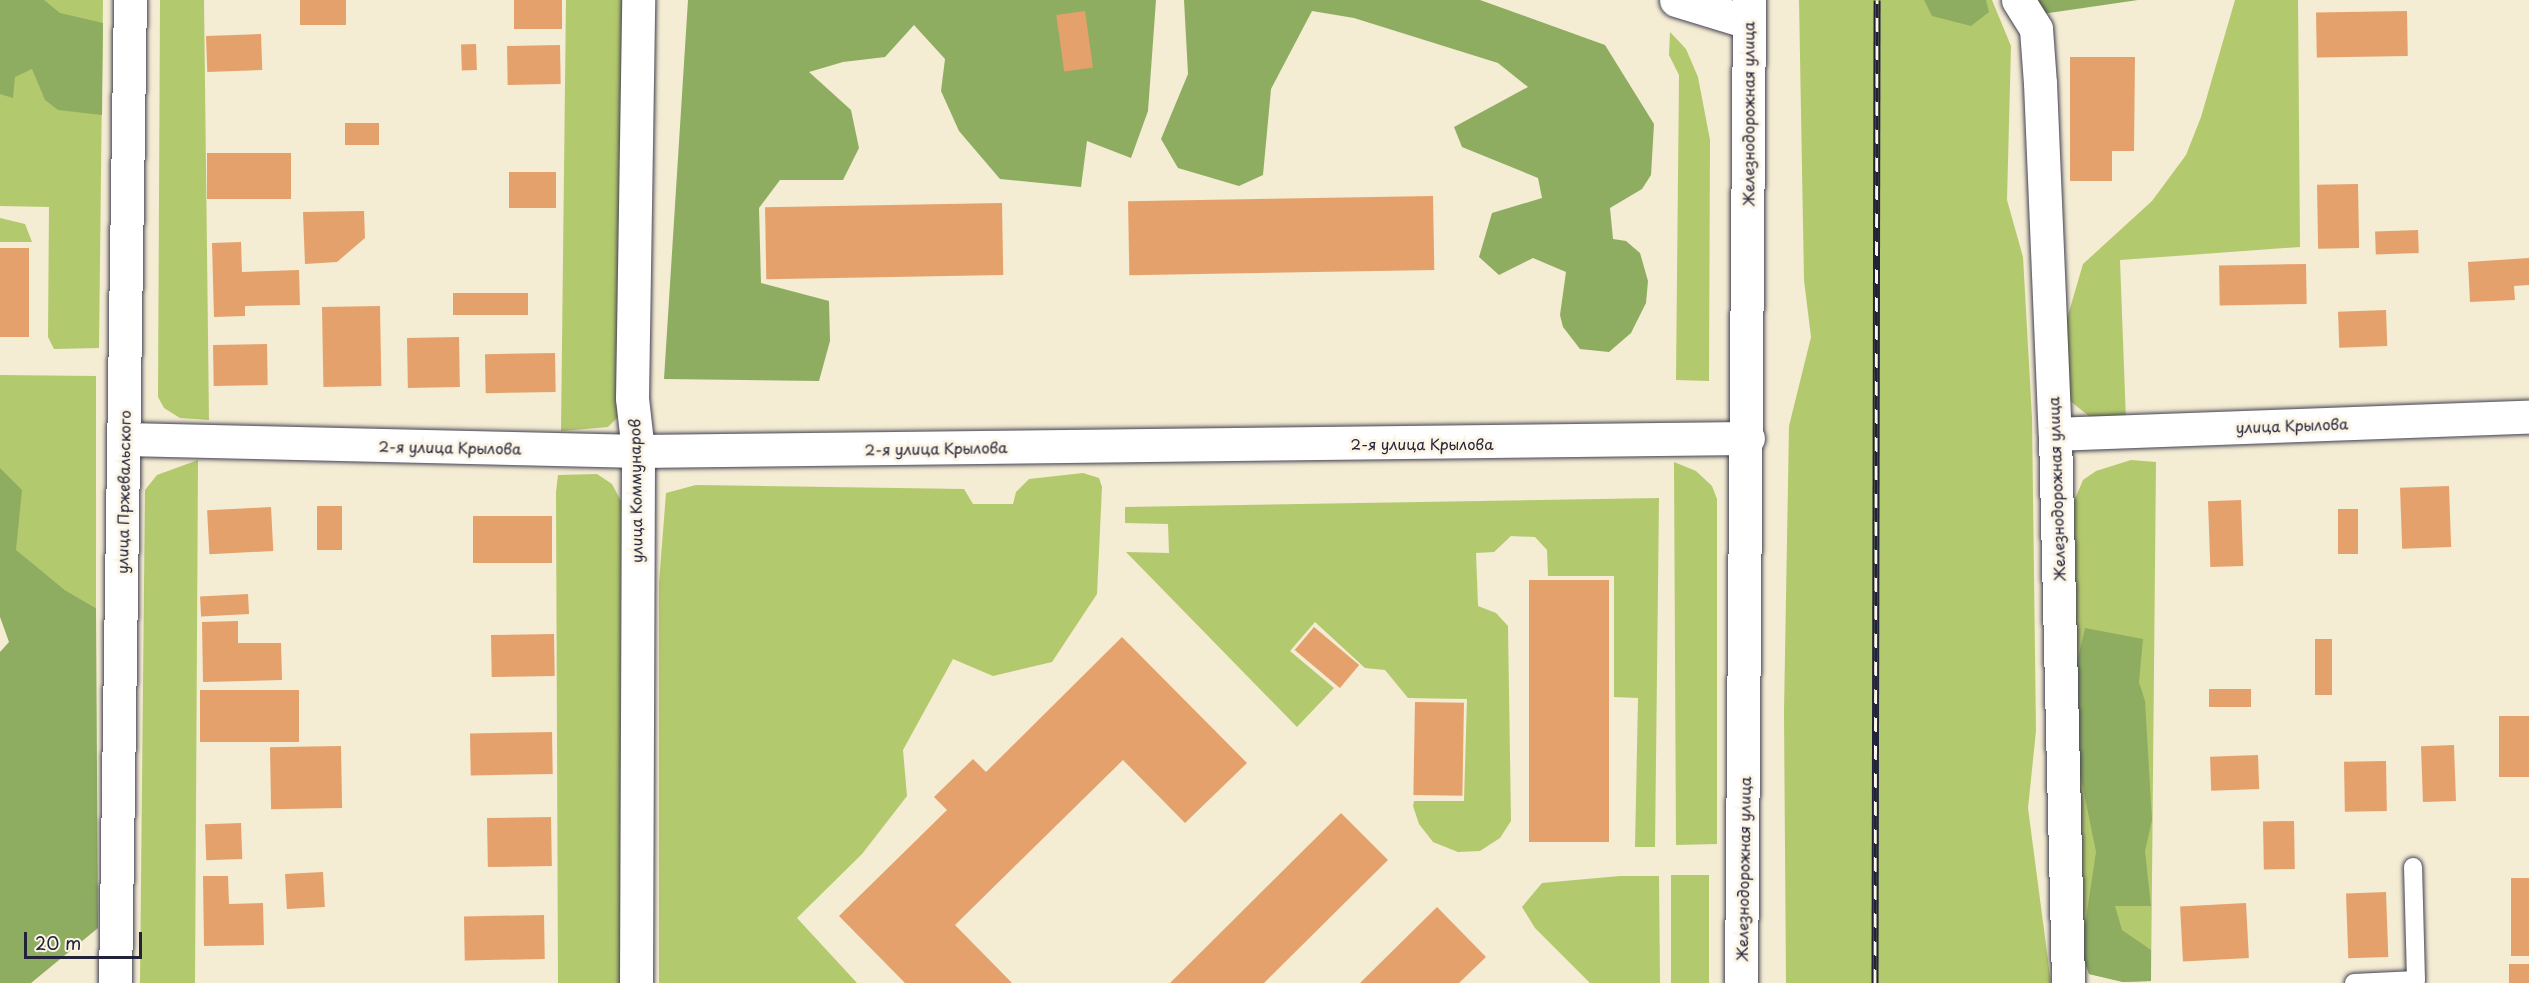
<!DOCTYPE html>
<meta charset="utf-8">
<style>
body{margin:0}
#map{position:relative;width:2529px;height:983px;overflow:hidden;background:#f4ecd3;font-family:"Playpen Sans",sans-serif}
div>[style]{position:absolute}
.green>*{inset:0;background:#b3c96d;transform-origin:0 0}
.forest>*{inset:0;background:#8ead60}
.building>*{inset:0;background:#e5a16c;transform-origin:0 0}
.roads{filter:drop-shadow(0 0 2px #424052) drop-shadow(0 0 2px #424052)}
.service>*{height:18px;margin:-9px;padding:0 9px;transform-origin:9px;border-radius:9px;background:#fff}
.minor>*{height:33px;margin:-16.5px;padding:0 16.5px;transform-origin:16.5px;border-radius:16.5px;background:#fff}
.tertiary>*{height:33px;margin:-16.5px;padding:0 16.5px;transform-origin:16.5px;border-radius:16.5px;background:#fff}
.secondary>*{height:33px;margin:-16.5px;padding:0 16.5px;transform-origin:16.5px;border-radius:16.5px;background:#fff}
.rail>*{height:7px;margin-top:-3.5px;transform-origin:0;background:repeating-linear-gradient(90deg,#fcf5e5 0 14px,#22223b 0 28px);box-sizing:border-box;border-block:2px solid #22223b}
span{translate:-50% -50%;white-space:nowrap;text-align:center;line-height:1.15;-webkit-text-stroke:6px #fcf5e5;paint-order:stroke}
.street-label{font-size:15px;color:#22223b}
.scale{position:absolute;left:24px;top:932px;width:118px;height:27px;box-sizing:border-box;border:3px solid #22223b;border-top:0;padding-left:8px;font-size:18px;line-height:21px;white-space:nowrap;color:#22223b;-webkit-text-stroke:4px #fcf5e5;paint-order:stroke}
</style>
<div id="map">
<div class="green">
<div style="clip-path:polygon(0 0,103px 0,99px 348px,54px 349px,48px 337px,49px 207px,0 206px)"></div>
<div style="clip-path:polygon(160px 0,204px 0,209px 420px,180px 418px,164px 408px,158px 397px)"></div>
<div style="clip-path:polygon(566px 0,625px 0,618px 417px,608px 427px,561px 431px)"></div>
<div style="clip-path:polygon(1799px 0,1992px 0,2011px 46px,2007px 200px,2023px 257px,2032px 418px,2036px 731px,2028px 808px,2051px 983px,1786px 983px,1784px 712px,1789px 426px,1811px 337px,1804px 280px)"></div>
<div style="clip-path:polygon(2235px 0,2298px 0,2300px 247px,2120px 260px,2126px 421px,2090px 417px,2069px 400px,2064px 329px,2083px 264px,2152px 201px,2186px 155px,2201px 117px)"></div>
<div style="clip-path:polygon(1670px 32px,1686px 49px,1698px 77px,1710px 140px,1709px 381px,1676px 380px,1679px 75px,1669px 55px)"></div>
<div style="clip-path:polygon(0 218px,25px 224px,32px 242px,0 242px)"></div>
<div style="clip-path:polygon(0 375px,96px 376px,96px 608px,65px 590px,15px 550px,0 543px)"></div>
<div style="clip-path:polygon(198px 460px,195px 983px,140px 983px,145px 490px,157px 475px)"></div>
<div style="clip-path:polygon(2131px 460px,2156px 462px,2151px 981px,2123px 982px,2089px 974px,2081px 951px,2079px 673px,2073px 622px,2072px 506px,2083px 480px,2096px 471px)"></div>
<div style="clip-path:polygon(1674px 462px,1696px 471px,1712px 486px,1717px 499px,1717px 844px,1676px 845px)"></div>
<div style="clip-path:polygon(1083px 473px,1099px 478px,1102px 487px,1097px 594px,1052px 662px,993px 676px,953px 659px,903px 750px,907px 796px,862px 854px,797px 918px,857px 983px,659px 983px,659px 583px,666px 493px,696px 485px,964px 489px,973px 504px,1013px 504px,1016px 492px,1029px 479px)"></div>
<div style="clip-path:polygon(597px 474px,612px 484px,621px 501px,620px 983px,558px 983px,556px 492px,558px 475px)"></div>
<div style="clip-path:polygon(1659px 498px,1655px 847px,1635px 847px,1638px 698px,1614px 697px,1614px 576px,1548px 576px,1547px 550px,1535px 537px,1511px 536px,1494px 552px,1476px 553px,1478px 606px,1496px 613px,1508px 626px,1511px 821px,1500px 838px,1480px 851px,1458px 852px,1433px 842px,1419px 824px,1413px 806px,1414px 801px,1464px 801px,1467px 699px,1408px 698px,1385px 670px,1365px 668px,1315px 622px,1290px 651px,1334px 688px,1297px 727px,1126px 552px,1169px 553px,1168px 524px,1125px 523px,1125px 507px)"></div>
<div style="left:1671px;top:875px;width:38px;height:108px"></div>
<div style="clip-path:polygon(1620px 876px,1659px 876px,1660px 983px,1590px 983px,1535px 928px,1522px 907px,1542px 883px)"></div>
</div>
<div class="forest">
<div style="clip-path:polygon(0 0,44px 0,60px 13px,103px 23px,102px 115px,58px 110px,45px 100px,32px 69px,15px 77px,13px 98px,0 94px)"></div>
<div style="clip-path:polygon(688px 0,1156px 0,1148px 111px,1131px 158px,1087px 141px,1081px 187px,1000px 179px,959px 131px,941px 91px,945px 59px,914px 25px,885px 57px,843px 62px,809px 72px,851px 110px,859px 148px,843px 180px,780px 180px,759px 208px,761px 283px,829px 301px,830px 341px,819px 381px,664px 379px)"></div>
<div style="clip-path:polygon(1184px 0,1480px 0,1605px 45px,1654px 124px,1651px 175px,1642px 189px,1610px 208px,1613px 239px,1626px 241px,1640px 253px,1648px 281px,1646px 303px,1631px 333px,1609px 352px,1580px 349px,1563px 327px,1560px 315px,1566px 272px,1533px 258px,1499px 275px,1479px 257px,1492px 213px,1542px 198px,1538px 178px,1462px 147px,1454px 127px,1528px 87px,1498px 63px,1354px 18px,1312px 11px,1271px 89px,1263px 175px,1239px 186px,1178px 168px,1161px 139px,1188px 74px)"></div>
<div style="clip-path:polygon(1924px 0,1986px 0,1989px 12px,1971px 26px,1932px 16px)"></div>
<div style="clip-path:polygon(2031px 0,2138px 0,2042px 14px)"></div>
<div style="clip-path:polygon(0 468px,22px 490px,16px 550px,65px 590px,96px 608px,98px 928px,31px 983px,0 983px,0 652px,9px 642px,0 617px)"></div>
<div style="clip-path:polygon(2085px 628px,2143px 639px,2139px 682px,2145px 701px,2152px 820px,2145px 851px,2151px 906px,2115px 906px,2122px 930px,2151px 950px,2151px 981px,2123px 982px,2089px 974px,2081px 951px,2096px 852px,2080px 773px,2077px 662px)"></div>
</div>
<div class="building">
<div style="left:300px;top:0;width:46px;height:25px"></div>
<div style="left:514px;top:0;width:48px;height:29px"></div>
<div style="left:1085px;top:11px;width:57px;height:29px;rotate:82deg"></div>
<div style="left:2407px;top:11px;width:45px;height:91px;rotate:89deg"></div>
<div style="left:261px;top:34px;width:36px;height:55px;rotate:88deg"></div>
<div style="left:476px;top:44px;width:26px;height:15px;rotate:88deg"></div>
<div style="left:560px;top:45px;width:39px;height:53px;rotate:89deg"></div>
<div style="clip-path:polygon(2070px 57px,2135px 57px,2134px 151px,2112px 151px,2112px 181px,2070px 181px)"></div>
<div style="left:379px;top:123px;width:22px;height:34px;rotate:90deg"></div>
<div style="left:291px;top:153px;width:46px;height:84px;rotate:90deg"></div>
<div style="left:556px;top:172px;width:36px;height:47px;rotate:90deg"></div>
<div style="left:2358px;top:184px;width:64px;height:41px;rotate:89deg"></div>
<div style="left:1433px;top:196px;width:74px;height:305px;rotate:89deg"></div>
<div style="left:1002px;top:203px;width:72px;height:237px;rotate:89deg"></div>
<div style="clip-path:polygon(364px 211px,365px 238px,337px 262px,305px 264px,303px 212px)"></div>
<div style="left:2418px;top:230px;width:23px;height:43px;rotate:88deg"></div>
<div style="clip-path:polygon(241px 242px,242px 272px,299px 270px,300px 305px,245px 306px,245px 316px,214px 317px,212px 243px)"></div>
<div style="left:0;top:248px;width:29px;height:89px"></div>
<div style="clip-path:polygon(2529px 258px,2529px 285px,2514px 286px,2515px 300px,2470px 302px,2468px 262px)"></div>
<div style="left:2306px;top:264px;width:40px;height:87px;rotate:89deg"></div>
<div style="left:528px;top:293px;width:22px;height:75px;rotate:90deg"></div>
<div style="left:380px;top:306px;width:80px;height:58px;rotate:89deg"></div>
<div style="left:2386px;top:310px;width:36px;height:48px;rotate:88deg"></div>
<div style="left:459px;top:337px;width:50px;height:52px;rotate:89deg"></div>
<div style="left:267px;top:344px;width:41px;height:54px;rotate:89deg"></div>
<div style="left:555px;top:353px;width:39px;height:70px;rotate:89deg"></div>
<div style="left:2449px;top:486px;width:61px;height:49px;rotate:88deg"></div>
<div style="left:2241px;top:500px;width:66px;height:33px;rotate:88deg"></div>
<div style="left:317px;top:506px;width:25px;height:44px"></div>
<div style="left:271px;top:507px;width:44px;height:64px;rotate:87deg"></div>
<div style="left:2338px;top:509px;width:20px;height:45px"></div>
<div style="left:473px;top:516px;width:79px;height:47px"></div>
<div style="left:1529px;top:580px;width:80px;height:262px"></div>
<div style="left:248px;top:594px;width:20px;height:48px;rotate:87deg"></div>
<div style="clip-path:polygon(238px 621px,238px 643px,281px 643px,282px 680px,203px 682px,202px 622px)"></div>
<div style="left:1314px;top:627px;width:59px;height:30px;rotate:40deg"></div>
<div style="left:554px;top:634px;width:42px;height:63px;rotate:89deg"></div>
<div style="clip-path:polygon(1122px 637px,1247px 763px,1185px 823px,1123px 760px,955px 925px,1012px 983px,905px 983px,839px 916px,947px 810px,934px 797px,973px 759px,986px 772px)"></div>
<div style="left:2315px;top:639px;width:17px;height:56px"></div>
<div style="left:2251px;top:689px;width:18px;height:42px;rotate:90deg"></div>
<div style="left:299px;top:690px;width:52px;height:99px;rotate:90deg"></div>
<div style="left:1415px;top:702px;width:49px;height:93px;rotate:1deg"></div>
<div style="left:2499px;top:716px;width:30px;height:61px"></div>
<div style="left:552px;top:732px;width:42px;height:82px;rotate:89deg"></div>
<div style="left:2454px;top:745px;width:56px;height:33px;rotate:88deg"></div>
<div style="left:341px;top:746px;width:62px;height:71px;rotate:89deg"></div>
<div style="left:2258px;top:755px;width:34px;height:48px;rotate:88deg"></div>
<div style="left:2386px;top:761px;width:50px;height:42px;rotate:89deg"></div>
<div style="clip-path:polygon(1341px 813px,1388px 860px,1264px 983px,1170px 983px)"></div>
<div style="left:551px;top:817px;width:49px;height:64px;rotate:89deg"></div>
<div style="left:2294px;top:821px;width:48px;height:31px;rotate:89deg"></div>
<div style="left:241px;top:823px;width:36px;height:36px;rotate:88deg"></div>
<div style="left:323px;top:872px;width:35px;height:38px;rotate:87deg"></div>
<div style="clip-path:polygon(203px 876px,228px 876px,229px 904px,263px 903px,264px 945px,204px 946px)"></div>
<div style="left:2529px;top:878px;width:78px;height:18px;rotate:90deg"></div>
<div style="left:2386px;top:892px;width:65px;height:40px;rotate:88deg"></div>
<div style="left:2246px;top:903px;width:55px;height:66px;rotate:87deg"></div>
<div style="clip-path:polygon(1437px 907px,1486px 957px,1459px 983px,1360px 983px)"></div>
<div style="left:544px;top:915px;width:44px;height:80px;rotate:89deg"></div>
<div style="left:2529px;top:964px;width:19px;height:20px;rotate:90deg"></div>
</div>
<div class="roads">
<div class="service">
<div style="left:2354px;top:983px;width:62px;rotate:-2.8deg"></div>
<div style="left:2416px;top:980px;width:113px;rotate:-91.5deg"></div>
</div>
<div class="minor">
<div style="left:2018px;top:0;width:34px;rotate:58deg"></div>
<div style="left:2036px;top:29px;width:54px;rotate:85.8deg"></div>
<div style="left:2040px;top:83px;width:351px;rotate:87.6deg"></div>
<div style="left:2055px;top:434px;width:549px;rotate:88.64deg"></div>
<div style="left:2055px;top:434px;width:474px;rotate:-2.1deg"></div>
<div style="left:125px;top:439px;width:513px;rotate:1.34deg"></div>
<div style="left:638px;top:451px;width:1110px;rotate:-0.67deg"></div>
<div style="left:115px;top:983px;width:983px;rotate:-89.13deg"></div>
<div style="left:636px;top:983px;width:532px;rotate:-89.78deg"></div>
<div style="left:638px;top:451px;width:53px;rotate:-96.5deg"></div>
<div style="left:632px;top:398px;width:398px;rotate:-89.1deg"></div>
</div>
<div class="tertiary">
<div style="left:1676px;top:0;width:75px;rotate:17deg"></div>
</div>
<div class="secondary">
<div style="left:1741px;top:983px;width:983px;rotate:-89.53deg"></div>
</div>
</div>
<div class="rail">
<div style="left:1875px;top:983px;width:983px;rotate:-89.88deg"></div>
</div>
<div class="street-label">
<span style="left:1748px;top:114px;rotate:-90deg">Железнодорожная улица</span>
<span style="left:2292px;top:425px;rotate:-2deg">улица Крылова</span>
<span style="left:1422px;top:444px">2-я улица Крылова</span>
<span style="left:450px;top:447px;rotate:1deg">2-я улица Крылова</span>
<span style="left:936px;top:448px;rotate:-1deg">2-я улица Крылова</span>
<span style="left:2056px;top:489px;rotate:-92deg">Железнодорожная улица</span>
<span style="left:635px;top:491px;rotate:-91deg">улица Коммунаров</span>
<span style="left:123px;top:492px;rotate:-89deg">улица Пржевальского</span>
<span style="left:1743px;top:869px;rotate:-89deg">Железнодорожная улица</span>
</div>
<div class="scale">20 m</div>
</div>
